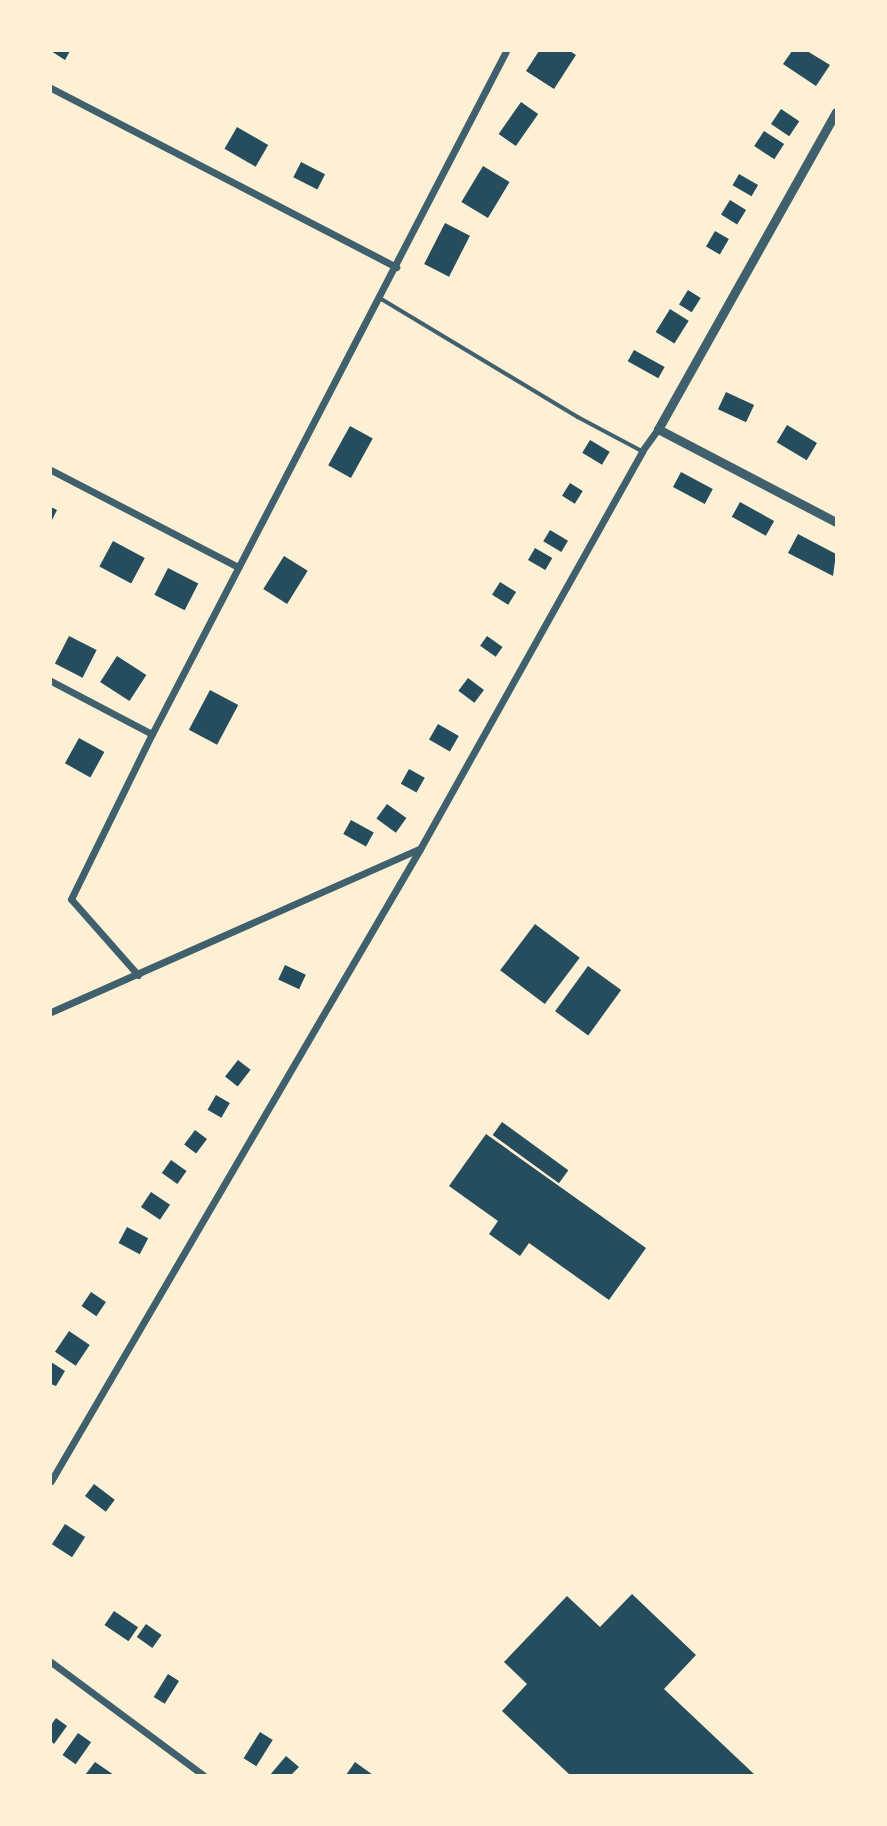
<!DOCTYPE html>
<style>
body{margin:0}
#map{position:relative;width:887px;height:1826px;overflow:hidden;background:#fdf0d5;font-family:"IBM Plex Serif",serif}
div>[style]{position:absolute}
.building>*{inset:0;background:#264d5e;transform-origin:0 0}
.service>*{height:3.5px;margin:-1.75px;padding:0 1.75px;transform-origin:1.75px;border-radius:1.75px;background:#3f606c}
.minor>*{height:7px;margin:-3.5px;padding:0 3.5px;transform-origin:3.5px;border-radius:3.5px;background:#3f606c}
.tertiary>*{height:9px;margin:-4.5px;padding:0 4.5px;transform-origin:4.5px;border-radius:4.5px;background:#3f606c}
span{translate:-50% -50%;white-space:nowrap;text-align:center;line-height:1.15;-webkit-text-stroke:7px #fdf0d5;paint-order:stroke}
.frame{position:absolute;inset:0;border:52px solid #fdf0d5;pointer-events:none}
</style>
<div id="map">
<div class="building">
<div style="clip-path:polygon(51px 51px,70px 51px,65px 60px)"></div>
<div style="clip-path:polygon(539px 51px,570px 51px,576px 55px,554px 89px,526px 71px)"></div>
<div style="clip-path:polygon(792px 51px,807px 51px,830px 65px,816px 86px,783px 64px)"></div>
<div style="left:521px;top:102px;width:21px;height:39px;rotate:35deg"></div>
<div style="left:781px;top:109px;width:22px;height:18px;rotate:34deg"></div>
<div style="left:237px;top:127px;width:36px;height:25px;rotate:30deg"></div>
<div style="left:764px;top:131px;width:24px;height:18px;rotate:33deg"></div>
<div style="left:301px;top:162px;width:27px;height:17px;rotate:27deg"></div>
<div style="left:483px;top:166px;width:31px;height:42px;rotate:31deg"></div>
<div style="left:739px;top:174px;width:22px;height:13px;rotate:30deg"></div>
<div style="left:730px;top:200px;width:19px;height:17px;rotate:32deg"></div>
<div style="left:445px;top:223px;width:28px;height:46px;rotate:27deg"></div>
<div style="left:715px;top:231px;width:16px;height:18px;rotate:30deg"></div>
<div style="left:688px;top:290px;width:15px;height:17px;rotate:32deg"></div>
<div style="left:670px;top:309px;width:22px;height:27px;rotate:32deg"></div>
<div style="left:634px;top:350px;width:35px;height:13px;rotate:29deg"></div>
<div style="left:726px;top:392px;width:31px;height:19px;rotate:25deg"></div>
<div style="left:787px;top:425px;width:35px;height:20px;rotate:31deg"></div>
<div style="left:350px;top:426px;width:26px;height:45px;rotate:29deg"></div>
<div style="left:590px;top:440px;width:23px;height:15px;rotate:31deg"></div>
<div style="left:681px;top:472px;width:36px;height:17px;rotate:28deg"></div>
<div style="left:570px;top:483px;width:15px;height:15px;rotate:32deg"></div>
<div style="left:740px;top:502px;width:39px;height:17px;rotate:29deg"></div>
<div style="clip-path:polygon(51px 507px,57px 510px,51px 522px)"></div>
<div style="left:550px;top:530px;width:21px;height:13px;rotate:31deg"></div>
<div style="clip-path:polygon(798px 534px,836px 554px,833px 576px,788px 553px)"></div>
<div style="left:113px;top:541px;width:36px;height:29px;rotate:28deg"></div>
<div style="left:535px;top:548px;width:20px;height:14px;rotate:30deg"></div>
<div style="left:284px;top:556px;width:28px;height:39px;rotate:32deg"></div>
<div style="left:168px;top:568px;width:34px;height:30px;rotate:27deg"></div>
<div style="left:500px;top:582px;width:19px;height:15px;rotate:32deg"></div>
<div style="left:69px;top:636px;width:31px;height:31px;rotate:27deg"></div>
<div style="left:487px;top:636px;width:19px;height:12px;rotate:35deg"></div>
<div style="left:117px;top:656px;width:35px;height:31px;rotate:33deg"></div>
<div style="left:468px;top:678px;width:20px;height:16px;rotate:37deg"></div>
<div style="left:210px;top:690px;width:32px;height:45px;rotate:28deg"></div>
<div style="left:438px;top:724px;width:24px;height:18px;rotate:30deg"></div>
<div style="left:79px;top:738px;width:29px;height:29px;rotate:29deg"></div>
<div style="left:409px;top:769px;width:18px;height:17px;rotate:29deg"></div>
<div style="left:387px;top:804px;width:24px;height:18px;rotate:36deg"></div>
<div style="left:351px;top:820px;width:26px;height:16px;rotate:29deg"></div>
<div style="left:535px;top:924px;width:56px;height:58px;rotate:37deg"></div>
<div style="left:285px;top:965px;width:23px;height:16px;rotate:25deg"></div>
<div style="left:588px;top:966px;width:41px;height:56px;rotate:36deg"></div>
<div style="left:238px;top:1060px;width:16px;height:21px;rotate:38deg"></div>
<div style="left:216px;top:1095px;width:16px;height:17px;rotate:30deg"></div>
<div style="left:502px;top:1122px;width:82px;height:16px;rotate:36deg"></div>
<div style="left:195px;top:1130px;width:15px;height:18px;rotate:37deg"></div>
<div style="clip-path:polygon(486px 1134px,646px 1248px,609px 1300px,529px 1243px,520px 1256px,489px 1234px,498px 1221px,449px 1186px)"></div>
<div style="left:171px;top:1160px;width:19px;height:16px;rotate:35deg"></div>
<div style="left:151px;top:1192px;width:23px;height:18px;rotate:34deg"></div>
<div style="left:127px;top:1227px;width:24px;height:18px;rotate:28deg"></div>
<div style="left:91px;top:1292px;width:18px;height:17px;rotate:34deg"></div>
<div style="left:69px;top:1331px;width:25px;height:25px;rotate:34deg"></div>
<div style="clip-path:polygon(51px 1362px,65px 1371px,56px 1386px,51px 1384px)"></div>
<div style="left:94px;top:1484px;width:26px;height:15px;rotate:37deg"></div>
<div style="left:65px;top:1524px;width:24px;height:24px;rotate:33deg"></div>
<div style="clip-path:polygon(632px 1594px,696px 1655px,664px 1689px,755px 1775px,570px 1775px,502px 1711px,527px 1684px,504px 1662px,567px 1596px,600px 1627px)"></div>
<div style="left:114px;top:1611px;width:29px;height:17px;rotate:34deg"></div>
<div style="left:146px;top:1624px;width:19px;height:16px;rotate:35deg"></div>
<div style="left:168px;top:1674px;width:13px;height:27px;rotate:32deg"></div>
<div style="clip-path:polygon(56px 1718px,67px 1726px,54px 1744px,51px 1741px,51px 1725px)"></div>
<div style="left:260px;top:1732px;width:15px;height:31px;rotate:32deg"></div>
<div style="left:78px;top:1733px;width:16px;height:27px;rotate:35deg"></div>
<div style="clip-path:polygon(286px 1756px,299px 1767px,291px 1775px,270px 1775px)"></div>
<div style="clip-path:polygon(95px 1762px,114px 1775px,85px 1775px)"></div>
<div style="clip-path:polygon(355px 1762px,373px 1775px,346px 1775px)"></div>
</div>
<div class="service">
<div style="left:380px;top:298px;width:231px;rotate:31deg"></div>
<div style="left:578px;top:417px;width:72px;rotate:28deg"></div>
</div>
<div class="minor">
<div style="left:51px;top:88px;width:389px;rotate:27.4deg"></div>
<div style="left:51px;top:470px;width:211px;rotate:27.4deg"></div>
<div style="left:51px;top:681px;width:114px;rotate:27.7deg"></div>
<div style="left:138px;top:975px;width:101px;rotate:-131.4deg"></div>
<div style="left:71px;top:899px;width:184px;rotate:-63.9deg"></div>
<div style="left:152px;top:734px;width:769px;rotate:-62.6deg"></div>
<div style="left:51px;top:1012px;width:402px;rotate:-23.9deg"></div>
<div style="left:51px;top:1481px;width:732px;rotate:-59.72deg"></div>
<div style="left:420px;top:849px;width:456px;rotate:-60.8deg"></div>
<div style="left:642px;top:451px;width:27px;rotate:-54deg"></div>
<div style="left:51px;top:1662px;width:189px;rotate:36.6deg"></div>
</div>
<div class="tertiary">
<div style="left:836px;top:112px;width:364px;rotate:119.3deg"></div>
<div style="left:658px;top:429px;width:201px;rotate:27.6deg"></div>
</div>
<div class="frame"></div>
</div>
